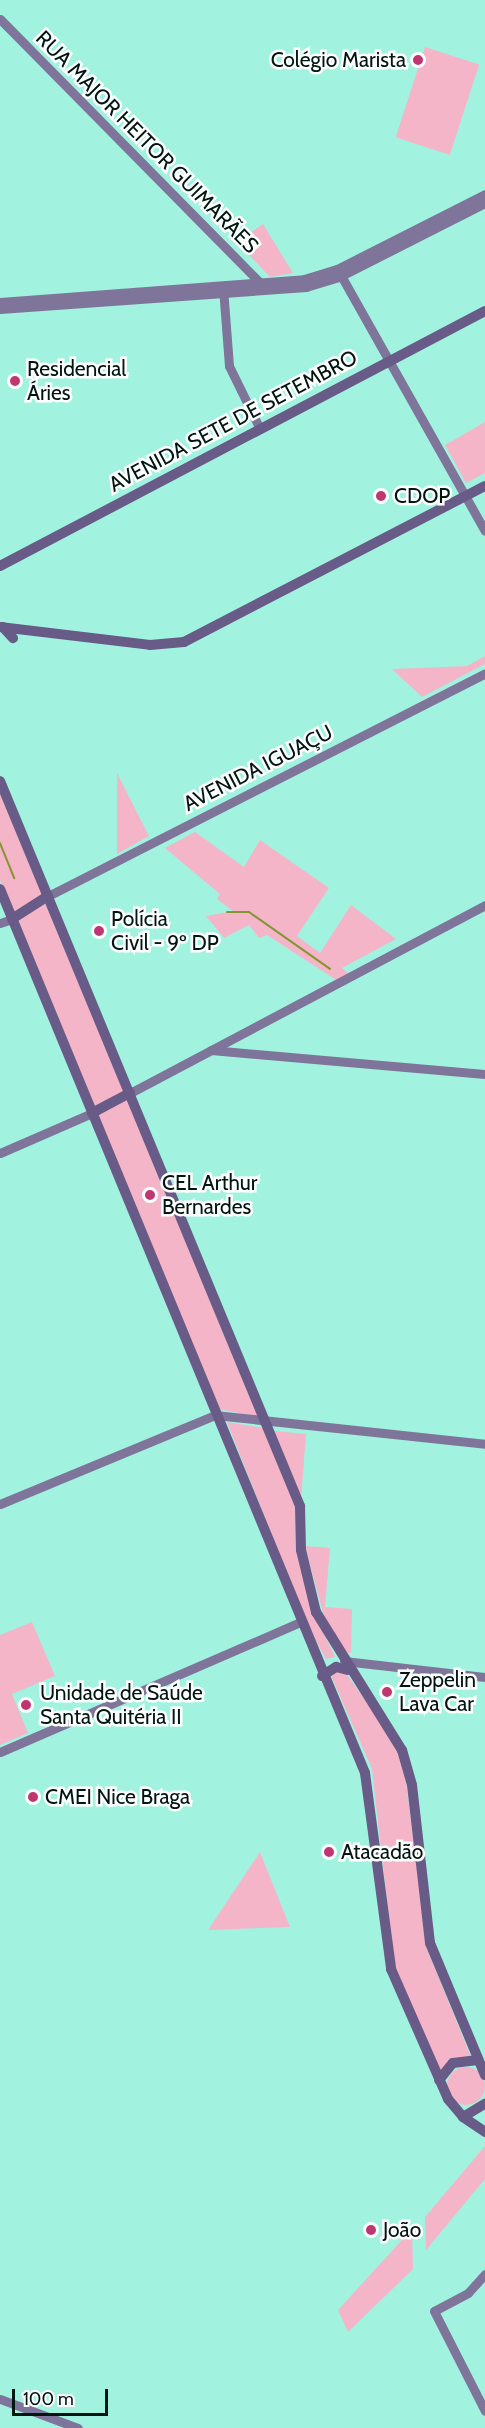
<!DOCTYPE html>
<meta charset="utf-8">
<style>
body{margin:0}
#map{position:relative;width:485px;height:2428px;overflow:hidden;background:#a1f3e0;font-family:Cabin,sans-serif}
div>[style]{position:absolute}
.green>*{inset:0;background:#f4b5c8;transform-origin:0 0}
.round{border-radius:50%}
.stream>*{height:2px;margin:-1px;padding:0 1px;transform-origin:1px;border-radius:1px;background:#849532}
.secondary>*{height:9px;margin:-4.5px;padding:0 4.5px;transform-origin:4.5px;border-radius:4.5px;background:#7f7499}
.primary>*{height:10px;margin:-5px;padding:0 5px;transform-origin:5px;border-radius:5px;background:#695b87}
.dots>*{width:16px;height:16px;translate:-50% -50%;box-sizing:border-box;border:3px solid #fff;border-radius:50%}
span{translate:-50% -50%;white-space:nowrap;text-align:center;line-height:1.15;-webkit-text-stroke:5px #fff;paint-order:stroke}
.poi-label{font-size:21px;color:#001611}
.right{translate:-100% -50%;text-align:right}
.left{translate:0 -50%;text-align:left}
.street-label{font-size:21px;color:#001611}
.scale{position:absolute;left:12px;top:2389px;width:96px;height:27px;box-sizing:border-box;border:3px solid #001611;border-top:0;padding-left:8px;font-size:18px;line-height:21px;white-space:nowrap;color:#001611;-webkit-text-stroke:4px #fff;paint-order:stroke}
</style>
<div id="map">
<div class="green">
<div style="left:425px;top:47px;width:57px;height:95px;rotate:18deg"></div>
<div style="clip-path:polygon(263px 224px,293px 273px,270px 277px,237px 242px)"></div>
<div style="clip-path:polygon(485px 422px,485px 473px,466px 483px,445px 445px)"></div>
<div style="clip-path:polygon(485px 656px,485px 664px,422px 697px,392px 669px,467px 666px)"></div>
<div style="clip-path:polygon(117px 773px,149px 836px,117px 854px)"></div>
<div style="clip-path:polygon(0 785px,263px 1418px,219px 1409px,8px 902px,0 880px)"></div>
<div style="clip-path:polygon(195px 832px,244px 867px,260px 840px,329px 888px,297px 936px,320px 953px,351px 905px,396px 939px,342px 968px,349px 974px,338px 981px,267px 935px,259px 938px,249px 925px,224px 938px,206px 916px,233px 911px,217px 899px,220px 894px,165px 848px)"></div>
<div style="clip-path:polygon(227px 1422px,264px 1428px,299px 1516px,308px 1600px,335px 1657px,326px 1659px,310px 1631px)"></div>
<div style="clip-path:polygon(274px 1431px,306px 1434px,301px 1499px)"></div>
<div style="clip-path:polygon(305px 1546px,330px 1548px,325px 1607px,352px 1609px,351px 1653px,345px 1652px,325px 1620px)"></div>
<div style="clip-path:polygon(32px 1622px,55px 1676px,12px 1694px,28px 1733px,0 1745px,0 1635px)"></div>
<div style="clip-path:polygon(343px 1669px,392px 1738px,405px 1773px,427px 1949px,471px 2057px,440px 2072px,395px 1971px,372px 1769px,329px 1671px)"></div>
<div style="clip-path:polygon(260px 1852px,290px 1927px,208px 1930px)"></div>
<div class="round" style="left:447px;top:2067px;width:38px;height:38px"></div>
<div style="clip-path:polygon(485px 2146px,485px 2179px,426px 2250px,425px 2217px)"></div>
<div style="clip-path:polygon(412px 2229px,413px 2269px,348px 2332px,338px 2310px)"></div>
</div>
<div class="stream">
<div style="left:0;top:843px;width:38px;rotate:68deg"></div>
<div style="left:227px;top:912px;width:22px"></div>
<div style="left:249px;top:912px;width:99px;rotate:35.1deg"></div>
</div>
<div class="secondary">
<div style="left:0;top:19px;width:376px;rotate:45.4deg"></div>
<div style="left:339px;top:272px;width:297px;rotate:60.6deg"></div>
<div style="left:223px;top:288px;width:78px;rotate:85.6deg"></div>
<div style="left:229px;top:366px;width:70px;rotate:63.8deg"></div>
<div style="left:0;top:302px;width:305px;rotate:-4.3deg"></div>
<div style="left:304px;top:279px;width:34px;rotate:-17deg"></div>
<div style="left:337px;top:269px;width:166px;rotate:-26.9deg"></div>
<div style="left:0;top:309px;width:307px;rotate:-4.1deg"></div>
<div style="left:306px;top:287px;width:37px;rotate:-17deg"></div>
<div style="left:341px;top:276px;width:161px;rotate:-26.9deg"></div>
<div style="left:48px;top:896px;width:491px;rotate:-27deg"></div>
<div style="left:0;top:923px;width:13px;rotate:-18deg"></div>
<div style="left:211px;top:1050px;width:275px;rotate:5deg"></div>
<div style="left:130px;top:1093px;width:402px;rotate:-27.9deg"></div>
<div style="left:0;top:1153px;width:100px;rotate:-23.5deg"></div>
<div style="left:0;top:1504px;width:233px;rotate:-22.5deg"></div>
<div style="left:215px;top:1415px;width:272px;rotate:6.1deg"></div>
<div style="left:344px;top:1661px;width:142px;rotate:6.5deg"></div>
<div style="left:0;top:1752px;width:328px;rotate:-23.4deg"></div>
<div style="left:485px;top:2274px;width:25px;rotate:132deg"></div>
<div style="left:468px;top:2293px;width:38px;rotate:152deg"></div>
<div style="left:434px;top:2311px;width:112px;rotate:63deg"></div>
<div style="left:0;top:2399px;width:83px;rotate:20.4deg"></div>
</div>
<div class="primary">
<div style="left:0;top:566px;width:548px;rotate:-27.73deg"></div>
<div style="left:0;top:627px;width:151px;rotate:6.8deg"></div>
<div style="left:150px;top:645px;width:34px;rotate:-5deg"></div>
<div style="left:184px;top:642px;width:339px;rotate:-27.4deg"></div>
<div style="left:3px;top:627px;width:15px;rotate:48deg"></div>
<div style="left:0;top:781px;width:785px;rotate:67.52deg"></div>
<div style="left:300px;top:1506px;width:44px;rotate:88.7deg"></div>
<div style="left:301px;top:1550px;width:64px;rotate:76.4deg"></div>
<div style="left:316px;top:1612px;width:163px;rotate:58.1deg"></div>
<div style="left:402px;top:1750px;width:36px;rotate:74deg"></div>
<div style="left:412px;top:1785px;width:159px;rotate:83.5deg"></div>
<div style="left:430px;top:1943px;width:143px;rotate:67.4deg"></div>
<div style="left:0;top:889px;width:956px;rotate:67.56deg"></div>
<div style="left:365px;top:1773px;width:198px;rotate:82.4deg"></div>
<div style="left:391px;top:1969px;width:142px;rotate:66.3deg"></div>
<div style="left:448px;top:2099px;width:23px;rotate:50deg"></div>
<div style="left:463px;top:2117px;width:27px;rotate:34deg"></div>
<div style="left:12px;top:919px;width:43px;rotate:-32.6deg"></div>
<div style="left:92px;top:1113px;width:43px;rotate:-27.8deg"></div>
<div style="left:322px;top:1676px;width:17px;rotate:-33deg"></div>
<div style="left:336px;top:1667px;width:12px;rotate:14deg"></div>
<div style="left:439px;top:2080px;width:22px;rotate:-51deg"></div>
<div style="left:453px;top:2063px;width:25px;rotate:-7deg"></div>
<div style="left:463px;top:2117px;width:26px;rotate:-31deg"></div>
</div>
<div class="dots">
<div style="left:418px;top:60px;background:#bf3671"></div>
<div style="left:15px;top:381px;background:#bf3671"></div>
<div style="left:381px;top:496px;background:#bf3671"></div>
<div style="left:99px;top:931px;background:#bf3671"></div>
<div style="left:150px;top:1195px;background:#bf3671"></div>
<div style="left:387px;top:1692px;background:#bf3671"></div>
<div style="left:26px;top:1705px;background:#bf3671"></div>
<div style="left:33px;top:1797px;background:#bf3671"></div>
<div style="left:329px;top:1852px;background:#bf3671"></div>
<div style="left:371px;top:2230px;background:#bf3671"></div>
</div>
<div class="poi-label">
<span class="right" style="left:406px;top:60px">Colégio Marista</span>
<span class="left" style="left:27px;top:381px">Residencial<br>Áries</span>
<span class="left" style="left:394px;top:496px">CDOP</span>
<span class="left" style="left:111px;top:931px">Polícia<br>Civil - 9º DP</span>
<span class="left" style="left:162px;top:1195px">CEL Arthur<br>Bernardes</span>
<span class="left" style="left:399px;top:1692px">Zeppelin<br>Lava Car</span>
<span class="left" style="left:40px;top:1705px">Unidade de Saúde<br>Santa Quitéria II</span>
<span class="left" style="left:45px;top:1797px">CMEI Nice Braga</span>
<span class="left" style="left:341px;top:1852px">Atacadão</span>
<span class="left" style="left:383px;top:2230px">João</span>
</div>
<div class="street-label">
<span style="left:147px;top:142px;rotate:45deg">RUA MAJOR HEITOR GUIMARÃES</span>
<span style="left:233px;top:421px;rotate:-28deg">AVENIDA SETE DE SETEMBRO</span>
<span style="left:258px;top:768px;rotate:-27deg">AVENIDA IGUAÇU</span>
</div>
<div class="scale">100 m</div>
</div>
